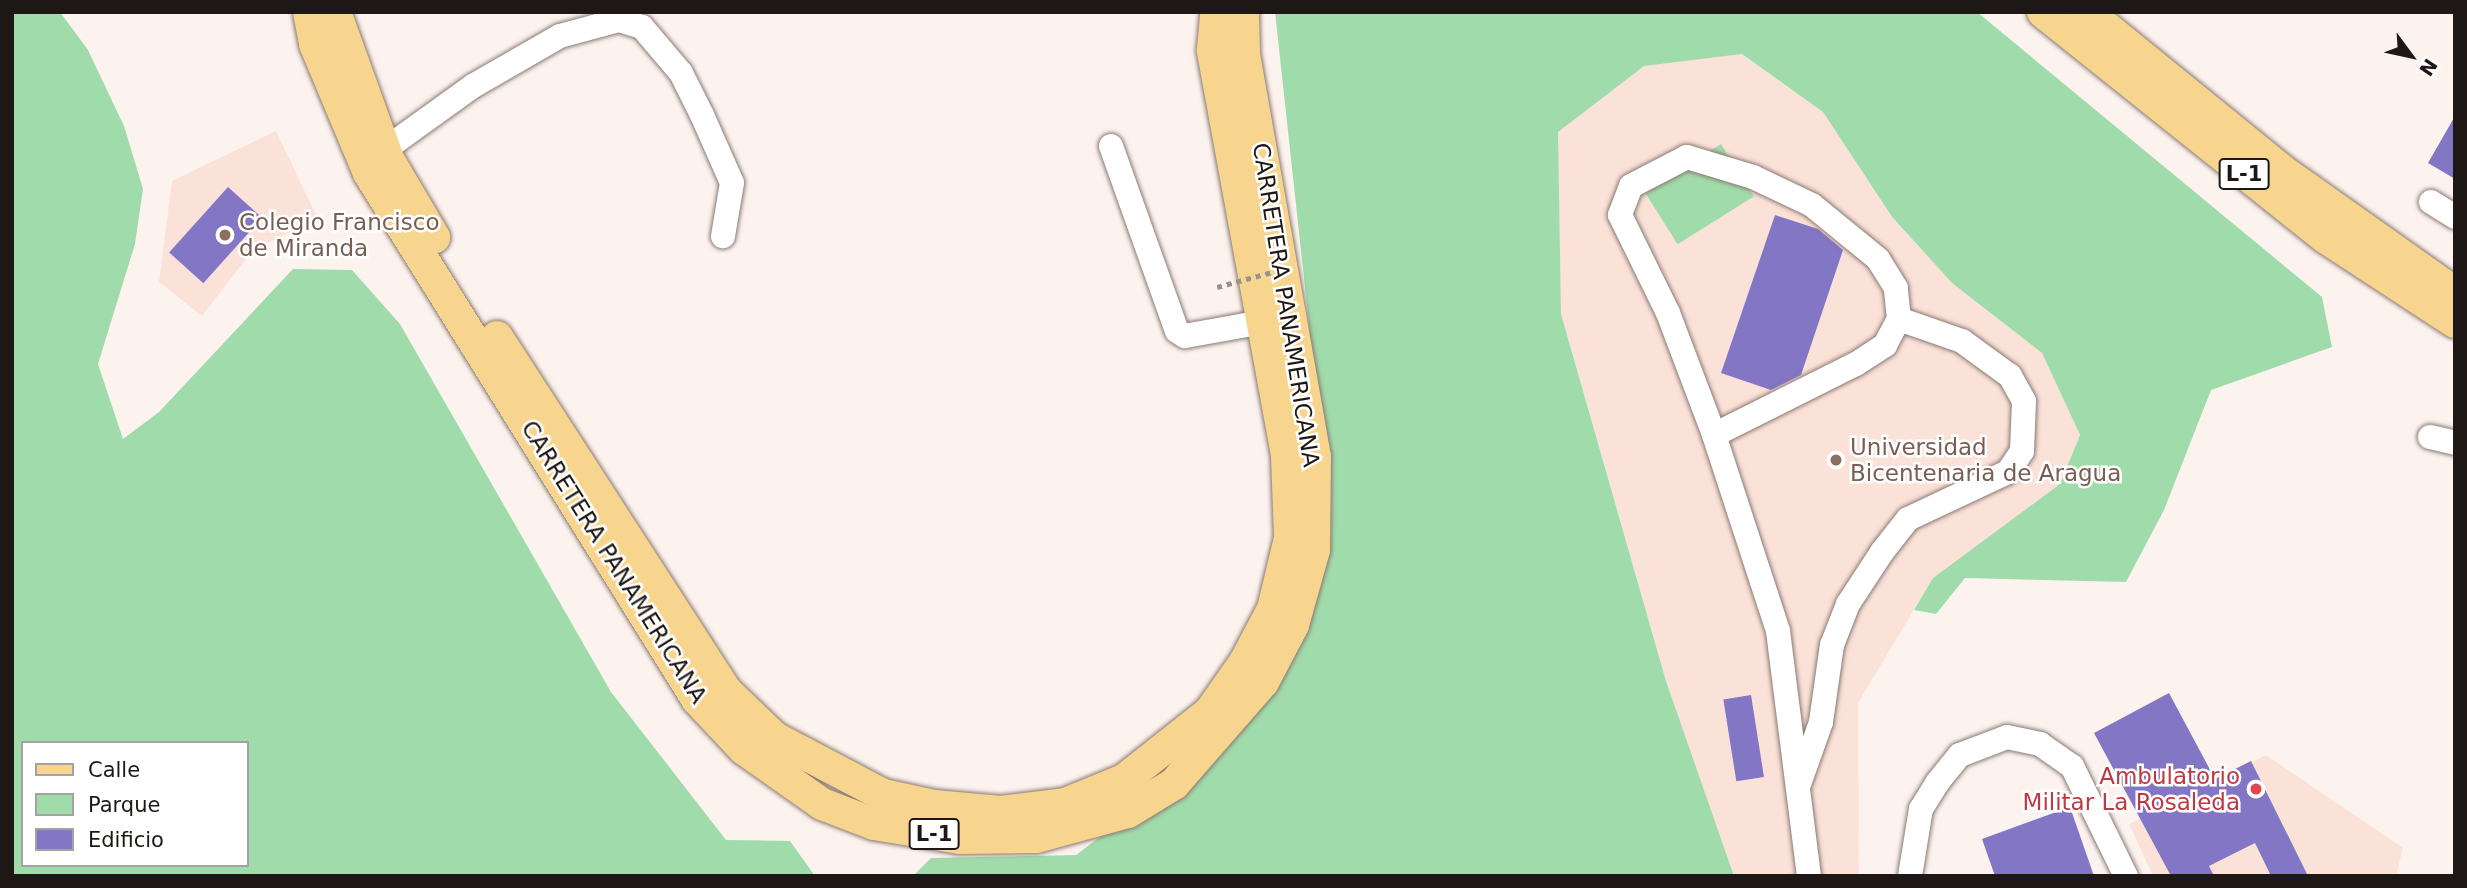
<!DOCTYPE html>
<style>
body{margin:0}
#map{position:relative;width:2467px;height:888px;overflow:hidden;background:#fdf3ee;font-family:"DejaVu Sans",sans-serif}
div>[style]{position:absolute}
.built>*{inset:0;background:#fbe2d8}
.green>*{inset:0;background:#a0dcab;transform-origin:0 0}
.building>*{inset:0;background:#8276c5;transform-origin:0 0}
.roads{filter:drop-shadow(0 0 2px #897a74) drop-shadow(0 0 2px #897a74)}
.minor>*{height:24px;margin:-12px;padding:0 12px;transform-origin:12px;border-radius:12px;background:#fff}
.major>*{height:32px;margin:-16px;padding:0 16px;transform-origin:16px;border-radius:16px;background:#f8d58f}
.path-bridge>*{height:4.5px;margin-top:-2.25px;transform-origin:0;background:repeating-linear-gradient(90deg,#99928e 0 5px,transparent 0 10px)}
.dots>*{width:19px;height:19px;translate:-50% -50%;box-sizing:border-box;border:4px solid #fff;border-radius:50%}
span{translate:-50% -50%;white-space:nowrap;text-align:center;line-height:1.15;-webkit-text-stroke:5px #fff;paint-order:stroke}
.shield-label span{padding:2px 5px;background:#fff;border:2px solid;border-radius:5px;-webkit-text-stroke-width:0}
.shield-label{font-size:21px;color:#1d1815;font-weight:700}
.education-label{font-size:23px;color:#785e54}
.left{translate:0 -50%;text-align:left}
.street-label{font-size:23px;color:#1d1815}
.health-label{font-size:23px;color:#be3a42}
.right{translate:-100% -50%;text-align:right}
.frame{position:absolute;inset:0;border:14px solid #1d1815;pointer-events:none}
.legend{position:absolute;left:21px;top:741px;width:228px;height:126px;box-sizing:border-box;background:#fff;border:2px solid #a5a3a1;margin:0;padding:9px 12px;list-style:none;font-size:21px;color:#1d1815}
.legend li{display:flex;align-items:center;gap:14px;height:35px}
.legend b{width:35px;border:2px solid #a5a3a1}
.north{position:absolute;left:2376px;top:21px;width:70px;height:70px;-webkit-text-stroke:5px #fff;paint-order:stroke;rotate:123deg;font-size:19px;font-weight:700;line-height:28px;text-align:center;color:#1d1815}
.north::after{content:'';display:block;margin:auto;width:24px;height:32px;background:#1d1815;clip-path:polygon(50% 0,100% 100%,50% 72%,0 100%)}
</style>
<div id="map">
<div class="built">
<div style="clip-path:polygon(1742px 54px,1823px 112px,1892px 218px,1952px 283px,2042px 353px,2080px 435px,2060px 484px,1933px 578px,1858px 703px,1859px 876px,1734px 876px,1666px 681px,1561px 314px,1557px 132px,1644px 65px)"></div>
<div style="clip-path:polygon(276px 131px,318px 219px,253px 250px,202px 316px,159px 282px,172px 181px)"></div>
<div style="clip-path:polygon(2266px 755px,2403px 848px,2396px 876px,2153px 876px,2129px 824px)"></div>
</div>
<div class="green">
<div style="clip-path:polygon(evenodd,12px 12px,60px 12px,88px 50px,124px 126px,143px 189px,135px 244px,98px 364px,123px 439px,159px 412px,293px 269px,352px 270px,400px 324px,611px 692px,726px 840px,790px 841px,815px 876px,12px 876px,12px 12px,23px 743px,247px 743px,247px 865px,23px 865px,23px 743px)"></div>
<div style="clip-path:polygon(1275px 12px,1977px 12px,2322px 297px,2332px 347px,2211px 390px,2164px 510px,2126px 582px,1965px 578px,1936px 614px,1914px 610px,1933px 578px,2060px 484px,2080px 435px,2042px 353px,1952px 283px,1892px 217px,1823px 112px,1742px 54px,1644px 66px,1558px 132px,1561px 314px,1666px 681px,1734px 876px,913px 876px,931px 858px,1076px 855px,1228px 740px,1316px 517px,1309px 324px)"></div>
<div style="left:1721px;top:144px;width:62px;height:90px;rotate:58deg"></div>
</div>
<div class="building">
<div style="clip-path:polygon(2455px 116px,2455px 179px,2428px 163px)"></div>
<div style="left:228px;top:187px;width:46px;height:88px;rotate:42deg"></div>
<div style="clip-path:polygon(1775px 215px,1818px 229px,1843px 250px,1801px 375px,1771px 390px,1721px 373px)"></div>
<div style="clip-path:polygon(2169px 693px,2215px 779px,2251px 761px,2308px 876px,2271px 876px,2255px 843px,2209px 866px,2214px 876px,2171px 876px,2094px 733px)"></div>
<div style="left:1751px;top:695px;width:83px;height:28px;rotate:81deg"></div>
<div style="clip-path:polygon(2070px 807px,2094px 876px,1995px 876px,1982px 839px)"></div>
</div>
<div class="roads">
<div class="minor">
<div style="left:1111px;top:146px;width:196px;rotate:70.4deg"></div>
<div style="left:1177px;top:331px;width:9px;rotate:32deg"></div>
<div style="left:1185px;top:336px;width:79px;rotate:-10.2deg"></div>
<div style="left:384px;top:150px;width:110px;rotate:-35.7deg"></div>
<div style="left:473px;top:86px;width:100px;rotate:-29.9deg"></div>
<div style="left:560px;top:36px;width:61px;rotate:-15.2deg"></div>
<div style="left:619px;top:20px;width:24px;rotate:17deg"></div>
<div style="left:642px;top:27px;width:60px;rotate:49.7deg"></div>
<div style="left:681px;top:73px;width:47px;rotate:63.4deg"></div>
<div style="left:702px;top:115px;width:74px;rotate:66.2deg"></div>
<div style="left:732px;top:183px;width:54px;rotate:99.6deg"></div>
<div style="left:2431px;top:202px;width:28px;rotate:32deg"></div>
<div style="left:1714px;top:435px;width:159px;rotate:-26.6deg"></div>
<div style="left:1856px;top:364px;width:35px;rotate:-33deg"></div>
<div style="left:1885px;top:345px;width:30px;rotate:-62deg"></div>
<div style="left:1899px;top:319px;width:31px;rotate:-96deg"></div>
<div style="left:1896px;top:288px;width:34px;rotate:-122deg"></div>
<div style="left:1878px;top:259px;width:85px;rotate:-140.7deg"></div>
<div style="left:1812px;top:205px;width:65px;rotate:-154.6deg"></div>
<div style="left:1753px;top:177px;width:69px;rotate:-163.1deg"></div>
<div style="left:1687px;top:157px;width:63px;rotate:152.6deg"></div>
<div style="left:1631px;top:186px;width:31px;rotate:111deg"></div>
<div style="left:1620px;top:215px;width:109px;rotate:63.9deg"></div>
<div style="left:1668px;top:313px;width:130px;rotate:69.3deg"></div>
<div style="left:1714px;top:435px;width:206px;rotate:71.9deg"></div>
<div style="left:1778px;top:631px;width:247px;rotate:82.8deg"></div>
<div style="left:2430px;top:437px;width:26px;rotate:13deg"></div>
<div style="left:1798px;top:787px;width:69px;rotate:-70.5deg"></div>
<div style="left:1821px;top:722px;width:78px;rotate:-81.9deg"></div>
<div style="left:1832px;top:645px;width:44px;rotate:-68.7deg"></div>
<div style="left:1848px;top:604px;width:62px;rotate:-56.8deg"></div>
<div style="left:1882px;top:552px;width:42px;rotate:-51.8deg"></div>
<div style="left:1908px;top:519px;width:110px;rotate:-25.2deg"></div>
<div style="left:2008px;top:472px;width:25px;rotate:-56deg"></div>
<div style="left:2022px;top:451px;width:50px;rotate:-87.7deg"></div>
<div style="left:2024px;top:401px;width:29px;rotate:-119deg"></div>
<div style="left:2010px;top:376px;width:59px;rotate:-143.9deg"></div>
<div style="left:1962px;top:341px;width:67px;rotate:-160.8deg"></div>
<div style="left:1910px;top:876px;width:68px;rotate:-80.7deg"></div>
<div style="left:1921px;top:809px;width:31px;rotate:-58deg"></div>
<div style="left:1937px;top:783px;width:36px;rotate:-51deg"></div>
<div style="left:1960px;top:755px;width:50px;rotate:-21deg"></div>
<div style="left:2007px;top:737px;width:34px;rotate:12deg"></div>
<div style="left:2040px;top:744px;width:39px;rotate:35deg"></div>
<div style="left:2072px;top:766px;width:123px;rotate:63.9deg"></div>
</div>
<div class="major">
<div style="left:309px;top:12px;width:33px;rotate:79deg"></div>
<div style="left:315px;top:44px;width:140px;rotate:67.3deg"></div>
<div style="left:369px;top:173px;width:620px;rotate:58.05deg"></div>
<div style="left:697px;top:699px;width:69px;rotate:46.8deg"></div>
<div style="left:744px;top:749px;width:95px;rotate:35.2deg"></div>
<div style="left:822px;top:804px;width:56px;rotate:21deg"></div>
<div style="left:874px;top:824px;width:87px;rotate:9.2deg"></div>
<div style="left:960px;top:838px;width:76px;rotate:-0.8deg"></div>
<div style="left:1036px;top:837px;width:95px;rotate:-15.2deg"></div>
<div style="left:1128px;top:812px;width:54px;rotate:-31.3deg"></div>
<div style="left:1174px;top:784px;width:135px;rotate:-48.9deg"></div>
<div style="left:1263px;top:682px;width:64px;rotate:-62.2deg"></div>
<div style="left:1293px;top:625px;width:78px;rotate:-74.4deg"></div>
<div style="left:1314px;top:550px;width:93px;rotate:-89.4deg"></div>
<div style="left:1315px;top:457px;width:409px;rotate:-100deg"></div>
<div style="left:1244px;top:54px;width:42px;rotate:-91.4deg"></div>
<div style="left:335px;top:12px;width:156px;rotate:70.2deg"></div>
<div style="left:388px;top:159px;width:91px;rotate:59.5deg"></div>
<div style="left:2043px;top:12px;width:361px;rotate:38.6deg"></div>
<div style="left:2325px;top:237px;width:155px;rotate:33.2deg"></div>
<div style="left:2087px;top:12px;width:254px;rotate:39.1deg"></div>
<div style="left:2284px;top:172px;width:209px;rotate:35.3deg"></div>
<div style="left:497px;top:337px;width:423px;rotate:57.1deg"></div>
<div style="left:727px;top:692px;width:66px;rotate:43.8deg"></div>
<div style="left:775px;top:738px;width:122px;rotate:27.8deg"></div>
<div style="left:883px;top:795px;width:52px;rotate:12.2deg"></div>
<div style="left:934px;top:806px;width:67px;rotate:5.1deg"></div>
<div style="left:1001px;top:812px;width:64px;rotate:-7.1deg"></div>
<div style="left:1065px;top:804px;width:64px;rotate:-22.1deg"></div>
<div style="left:1124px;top:780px;width:110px;rotate:-38.3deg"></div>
<div style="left:1210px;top:712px;width:61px;rotate:-55deg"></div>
<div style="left:1245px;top:662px;width:60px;rotate:-62.2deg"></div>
<div style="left:1273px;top:609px;width:73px;rotate:-76.5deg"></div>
<div style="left:1290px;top:538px;width:83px;rotate:-92.1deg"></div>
<div style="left:1287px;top:455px;width:412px;rotate:-100.4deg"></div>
<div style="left:1213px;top:50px;width:38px;rotate:-85deg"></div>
</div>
</div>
<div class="path-bridge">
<div style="left:1217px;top:287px;width:73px;rotate:-15.2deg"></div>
</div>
<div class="dots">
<div style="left:225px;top:235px;background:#8d6e63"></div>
<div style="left:1836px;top:460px;background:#8d6e63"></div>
<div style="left:2256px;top:789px;background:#e0444e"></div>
</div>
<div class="shield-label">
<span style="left:2244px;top:174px">L-1</span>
<span style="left:934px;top:834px">L-1</span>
</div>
<div class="education-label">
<span class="left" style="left:239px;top:235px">Colegio Francisco<br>de Miranda</span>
<span class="left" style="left:1850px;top:460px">Universidad<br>Bicentenaria de Aragua</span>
</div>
<div class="street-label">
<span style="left:1286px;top:305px;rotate:81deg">CARRETERA PANAMERICANA</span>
<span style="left:614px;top:562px;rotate:58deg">CARRETERA PANAMERICANA</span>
</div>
<div class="health-label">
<span class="right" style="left:2240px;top:789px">Ambulatorio<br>Militar La Rosaleda</span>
</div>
<div class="frame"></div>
<ul class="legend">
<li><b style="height:9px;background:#f8d58f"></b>Calle</li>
<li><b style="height:19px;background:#a0dcab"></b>Parque</li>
<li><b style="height:19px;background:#8276c5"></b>Edificio</li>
</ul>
<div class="north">N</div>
</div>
